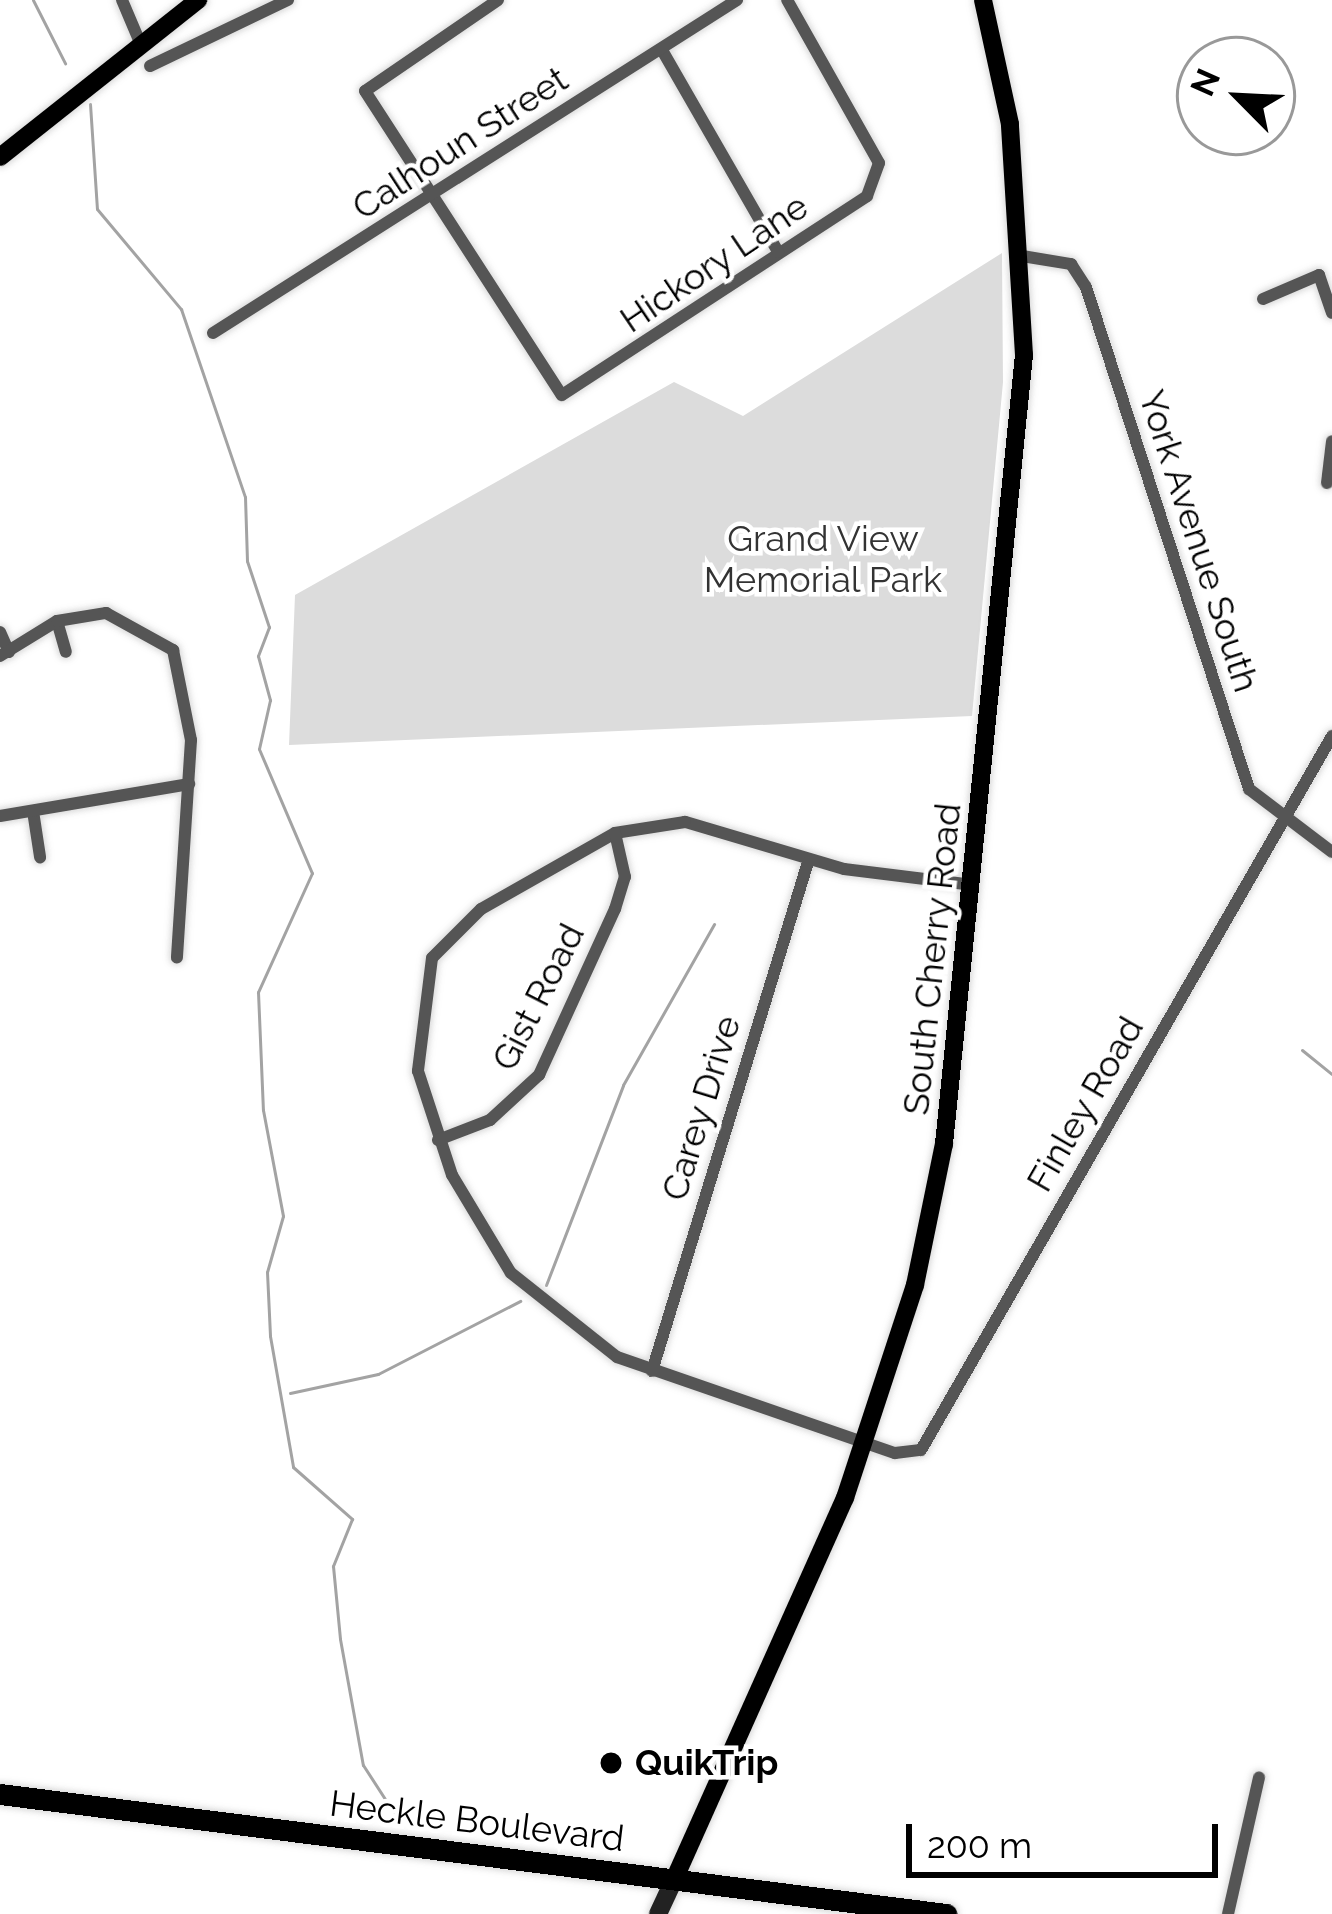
<!DOCTYPE html>
<style>
body{margin:0}
#map{position:relative;width:1332px;height:1914px;overflow:hidden;background:#fff;font-family:Raleway,sans-serif}
div>[style]{position:absolute}
.green>*{inset:0;background:#dcdcdc}
.stream>*{height:3px;margin:-1.5px;padding:0 1.5px;transform-origin:1.5px;border-radius:1.5px;background:#a3a3a3}
.roads{filter:drop-shadow(0 0 3px #dbdbdb) drop-shadow(0 0 3px #dbdbdb)}
.minor>*{height:12px;margin:-6px;padding:0 6px;transform-origin:6px;border-radius:6px;background:#555}
.secondary>*{height:18px;margin:-9px;padding:0 9px;transform-origin:9px;border-radius:9px;background:#222}
.primary>*{height:18px;margin:-9px;padding:0 9px;transform-origin:9px;border-radius:9px;background:#000}
.trunk>*{height:21px;margin:-10.5px;padding:0 10.5px;transform-origin:10.5px;border-radius:10.5px;background:#000}
.dots>*{width:33px;height:33px;translate:-50% -50%;box-sizing:border-box;border:6px solid #fff;border-radius:50%}
span{translate:-50% -50%;white-space:nowrap;text-align:center;line-height:1.15;-webkit-text-stroke:9px #fff;paint-order:stroke}
.street-label{font-size:36px;color:#000}
.park-label{font-size:36px;color:#333}
.poi-label{font-size:36px;color:#000;font-weight:700}
.left{translate:0 -50%;text-align:left}
.north{position:absolute;left:1176px;top:36px;width:120px;height:120px;box-sizing:border-box;background:#fff;border:3px solid #999;border-radius:50%;rotate:294deg;font-size:33px;font-weight:700;line-height:48px;text-align:center;color:#000}
.north::after{content:'';display:block;margin:auto;width:42px;height:54px;background:#000;clip-path:polygon(50% 0,100% 100%,50% 72%,0 100%)}
.scale{position:absolute;left:906px;top:1824px;width:312px;height:54px;box-sizing:border-box;border:6px solid #000;border-top:0;padding-left:15px;font-size:36px;line-height:42px;white-space:nowrap;color:#000;-webkit-text-stroke:9px #fff;paint-order:stroke}
</style>
<div id="map">
<div class="green">
<div style="clip-path:polygon(1002px 253px,1003px 382px,972px 716px,289px 745px,295px 595px,674px 382px,743px 416px)"></div>
</div>
<div class="stream">
<div style="left:33px;top:0;width:71px;rotate:63.1deg"></div>
<div style="left:90px;top:104px;width:105px;rotate:86.2deg"></div>
<div style="left:97px;top:209px;width:131px;rotate:50deg"></div>
<div style="left:181px;top:309px;width:199px;rotate:71.2deg"></div>
<div style="left:245px;top:497px;width:64px;rotate:88.2deg"></div>
<div style="left:247px;top:561px;width:70px;rotate:71.6deg"></div>
<div style="left:269px;top:627px;width:31px;rotate:111deg"></div>
<div style="left:258px;top:656px;width:46px;rotate:74.7deg"></div>
<div style="left:270px;top:700px;width:50px;rotate:102.7deg"></div>
<div style="left:259px;top:749px;width:135px;rotate:66.9deg"></div>
<div style="left:312px;top:873px;width:131px;rotate:114.4deg"></div>
<div style="left:258px;top:992px;width:118px;rotate:87.6deg"></div>
<div style="left:263px;top:1110px;width:108px;rotate:79.3deg"></div>
<div style="left:283px;top:1216px;width:58px;rotate:105.9deg"></div>
<div style="left:267px;top:1272px;width:64px;rotate:87.3deg"></div>
<div style="left:270px;top:1336px;width:133px;rotate:80deg"></div>
<div style="left:293px;top:1467px;width:79px;rotate:41.4deg"></div>
<div style="left:352px;top:1519px;width:51px;rotate:112deg"></div>
<div style="left:333px;top:1566px;width:73px;rotate:84.5deg"></div>
<div style="left:340px;top:1639px;width:128px;rotate:79.7deg"></div>
<div style="left:363px;top:1765px;width:64px;rotate:57.1deg"></div>
<div style="left:1302px;top:1050px;width:38px;rotate:39deg"></div>
<div style="left:546px;top:1285px;width:214px;rotate:-68.9deg"></div>
<div style="left:623px;top:1085px;width:185px;rotate:-60.5deg"></div>
<div style="left:290px;top:1393px;width:90px;rotate:-12.2deg"></div>
<div style="left:378px;top:1374px;width:160px;rotate:-27.2deg"></div>
</div>
<div class="roads">
<div class="minor">
<div style="left:122px;top:0;width:43px;rotate:67deg"></div>
<div style="left:498px;top:0;width:161px;rotate:145.6deg"></div>
<div style="left:365px;top:91px;width:362px;rotate:57.1deg"></div>
<div style="left:562px;top:395px;width:364px;rotate:-33.1deg"></div>
<div style="left:867px;top:196px;width:35px;rotate:-70deg"></div>
<div style="left:879px;top:163px;width:187px;rotate:-119.4deg"></div>
<div style="left:662px;top:50px;width:233px;rotate:60.1deg"></div>
<div style="left:150px;top:66px;width:153px;rotate:-25.6deg"></div>
<div style="left:1022px;top:256px;width:50px;rotate:9.3deg"></div>
<div style="left:1071px;top:264px;width:27px;rotate:57deg"></div>
<div style="left:1086px;top:287px;width:528px;rotate:72.01deg"></div>
<div style="left:1249px;top:789px;width:104px;rotate:37.2deg"></div>
<div style="left:1263px;top:299px;width:61px;rotate:-23.2deg"></div>
<div style="left:1319px;top:275px;width:40px;rotate:71.1deg"></div>
<div style="left:213px;top:333px;width:621px;rotate:-32.44deg"></div>
<div style="left:1327px;top:483px;width:42px;rotate:-83.2deg"></div>
<div style="left:57px;top:621px;width:32px;rotate:74deg"></div>
<div style="left:0;top:632px;width:22px;rotate:66deg"></div>
<div style="left:0;top:656px;width:67px;rotate:-31.6deg"></div>
<div style="left:57px;top:621px;width:50px;rotate:-9.3deg"></div>
<div style="left:106px;top:613px;width:77px;rotate:28.9deg"></div>
<div style="left:173px;top:650px;width:92px;rotate:78.7deg"></div>
<div style="left:191px;top:740px;width:218px;rotate:93.7deg"></div>
<div style="left:33px;top:811px;width:47px;rotate:81.3deg"></div>
<div style="left:0;top:816px;width:192px;rotate:-9.6deg"></div>
<div style="left:973px;top:885px;width:130px;rotate:-172.9deg"></div>
<div style="left:844px;top:869px;width:166px;rotate:-163.5deg"></div>
<div style="left:685px;top:822px;width:71px;rotate:171.1deg"></div>
<div style="left:615px;top:833px;width:154px;rotate:150.4deg"></div>
<div style="left:481px;top:909px;width:69px;rotate:135deg"></div>
<div style="left:432px;top:958px;width:114px;rotate:97.1deg"></div>
<div style="left:418px;top:1071px;width:109px;rotate:71.9deg"></div>
<div style="left:452px;top:1175px;width:114px;rotate:59deg"></div>
<div style="left:511px;top:1273px;width:135px;rotate:38.4deg"></div>
<div style="left:617px;top:1357px;width:294px;rotate:19.1deg"></div>
<div style="left:895px;top:1453px;width:26px;rotate:-7deg"></div>
<div style="left:921px;top:1450px;width:824px;rotate:-60.07deg"></div>
<div style="left:438px;top:1140px;width:56px;rotate:-21deg"></div>
<div style="left:490px;top:1120px;width:67px;rotate:-42.6deg"></div>
<div style="left:539px;top:1075px;width:183px;rotate:-65.4deg"></div>
<div style="left:615px;top:909px;width:34px;rotate:-73deg"></div>
<div style="left:625px;top:877px;width:45px;rotate:-102.8deg"></div>
<div style="left:652px;top:1371px;width:532px;rotate:-72.96deg"></div>
<div style="left:1228px;top:1914px;width:140px;rotate:-77.2deg"></div>
</div>
<div class="secondary">
<div style="left:658px;top:1914px;width:38px;rotate:-65deg"></div>
</div>
<div class="primary">
<div style="left:0;top:157px;width:253px;rotate:-38.4deg"></div>
<div style="left:674px;top:1880px;width:419px;rotate:-65.9deg"></div>
<div style="left:845px;top:1498px;width:224px;rotate:-71.8deg"></div>
<div style="left:915px;top:1285px;width:144px;rotate:-78.4deg"></div>
<div style="left:944px;top:1144px;width:793px;rotate:-84.21deg"></div>
<div style="left:1024px;top:355px;width:231px;rotate:-93.5deg"></div>
<div style="left:1010px;top:124px;width:127px;rotate:-102.3deg"></div>
</div>
<div class="trunk">
<div style="left:0;top:1794px;width:954px;rotate:7.23deg"></div>
</div>
</div>
<div class="dots">
<div style="left:611px;top:1763px;background:#000"></div>
</div>
<div class="street-label">
<span style="left:460px;top:143px;rotate:-33deg">Calhoun Street</span>
<span style="left:714px;top:263px;rotate:-34deg">Hickory Lane</span>
<span style="left:1199px;top:541px;rotate:72deg">York Avenue South</span>
<span style="left:932px;top:959px;rotate:-84deg">South Cherry Road</span>
<span style="left:538px;top:997px;rotate:-63deg">Gist Road</span>
<span style="left:1085px;top:1104px;rotate:-60deg">Finley Road</span>
<span style="left:701px;top:1108px;rotate:-73deg">Carey Drive</span>
<span style="left:477px;top:1821px;rotate:7deg">Heckle Boulevard</span>
</div>
<div class="park-label">
<span style="left:823px;top:559px">Grand View<br>Memorial Park</span>
</div>
<div class="poi-label">
<span class="left" style="left:635px;top:1763px">QuikTrip</span>
</div>
<div class="north">N</div>
<div class="scale">200 m</div>
</div>
